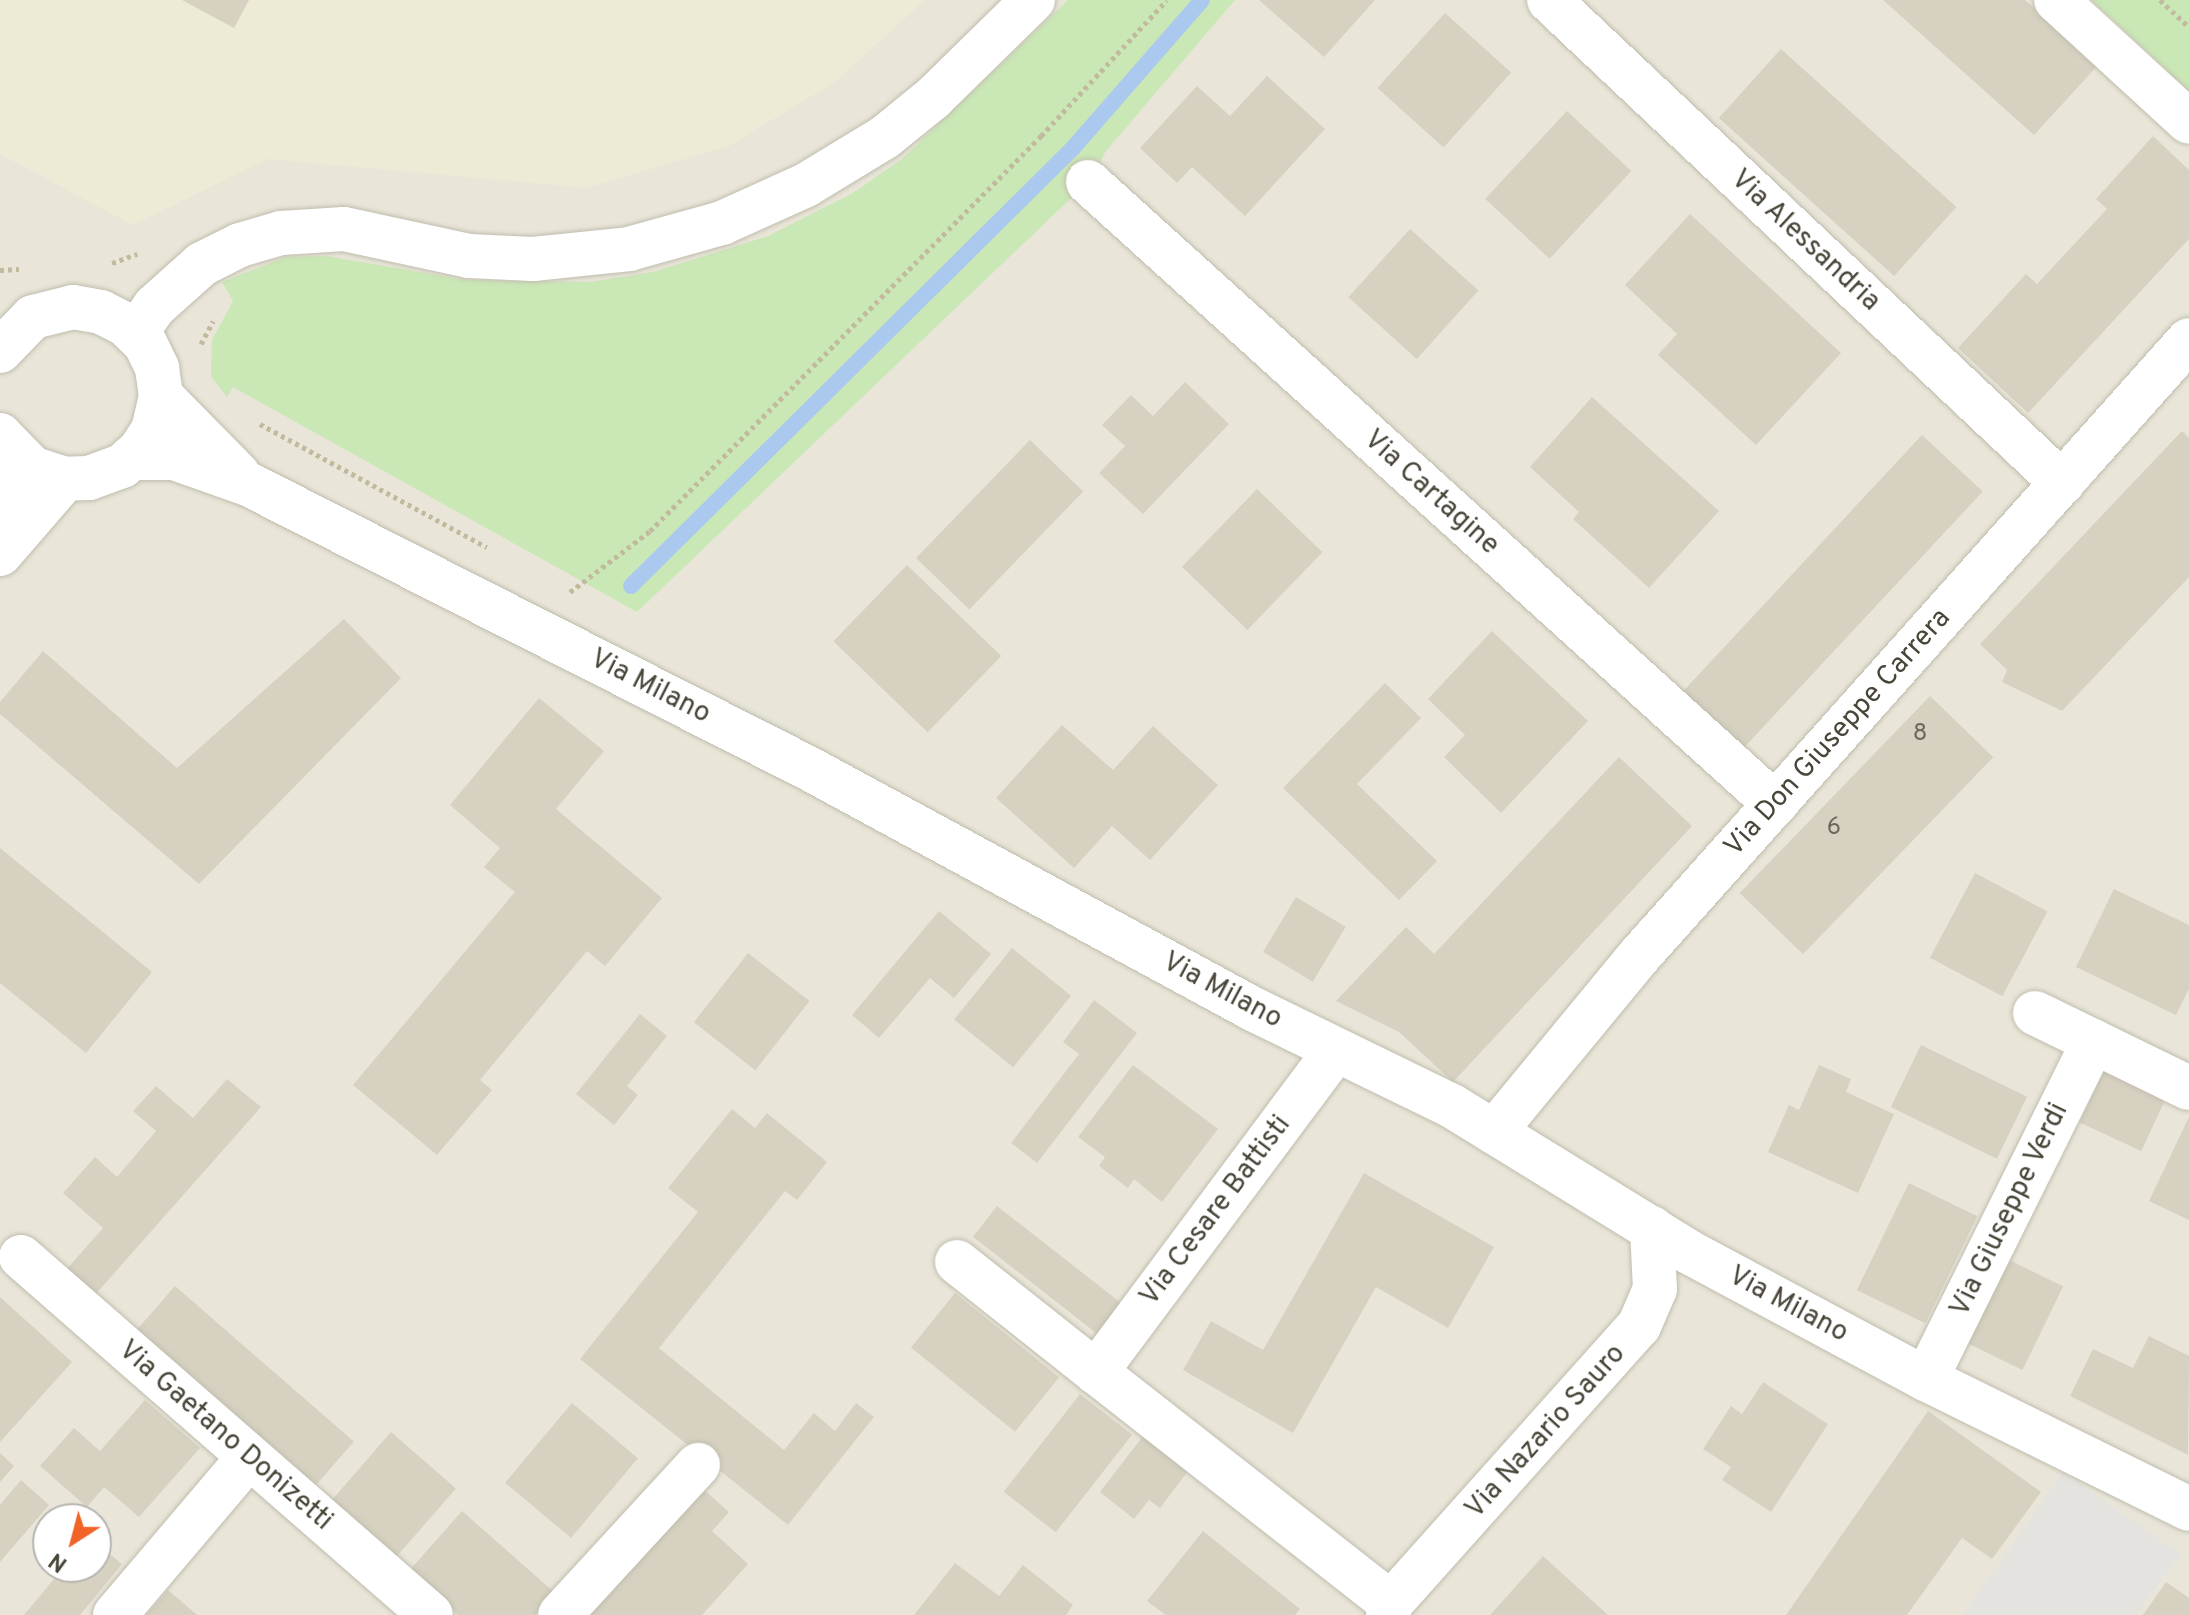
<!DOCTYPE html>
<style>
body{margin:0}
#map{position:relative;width:2189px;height:1615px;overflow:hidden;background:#f5f3eb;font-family:Overpass,sans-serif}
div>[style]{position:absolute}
.residential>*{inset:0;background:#e9e6d9}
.education>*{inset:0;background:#edead6}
.green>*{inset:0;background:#cae7b6}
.parking>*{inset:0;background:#e4e3df}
.stream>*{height:16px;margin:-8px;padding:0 8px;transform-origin:8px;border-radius:8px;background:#abc9ee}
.building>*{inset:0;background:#d6d1c1;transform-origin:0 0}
.path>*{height:5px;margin-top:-2.5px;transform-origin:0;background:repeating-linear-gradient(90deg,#c1ba9f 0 4px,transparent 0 8px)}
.roads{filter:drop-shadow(0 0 2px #c0bdae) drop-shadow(0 0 2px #c0bdae)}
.minor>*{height:44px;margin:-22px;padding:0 22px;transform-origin:22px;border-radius:22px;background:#fff}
span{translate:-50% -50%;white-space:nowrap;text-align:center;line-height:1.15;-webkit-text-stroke:6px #fff;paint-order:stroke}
.number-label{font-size:24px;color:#6c685b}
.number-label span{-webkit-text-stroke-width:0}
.street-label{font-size:28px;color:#494539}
.north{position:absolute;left:32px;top:1503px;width:80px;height:80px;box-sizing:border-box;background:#fff;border:2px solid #b6b5b0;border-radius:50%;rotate:216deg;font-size:22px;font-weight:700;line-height:32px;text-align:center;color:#494539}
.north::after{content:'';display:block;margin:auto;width:28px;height:36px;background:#f16326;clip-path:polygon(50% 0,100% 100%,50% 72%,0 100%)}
</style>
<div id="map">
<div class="residential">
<div style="clip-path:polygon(evenodd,0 0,2056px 0,2189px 122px,2189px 1615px,0 1615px,0 0,48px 1519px,96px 1519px,96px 1567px,48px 1567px,48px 1519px)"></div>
</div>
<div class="education">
<div style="clip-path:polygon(0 0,925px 0,835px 82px,729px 146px,586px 188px,267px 159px,133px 225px,0 154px)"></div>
</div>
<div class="green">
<div style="clip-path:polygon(1068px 0,1235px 0,1106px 151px,1088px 182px,637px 612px,233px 387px,227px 397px,211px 376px,212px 340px,233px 301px,222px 282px,286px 257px,326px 256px,466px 280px,590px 282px,653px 272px,768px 236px,853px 193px,902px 159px)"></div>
<div style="clip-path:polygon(2091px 0,2189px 0,2189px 91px)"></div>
</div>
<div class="parking">
<div style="clip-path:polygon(2063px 1472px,2180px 1554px,2137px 1615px,1963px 1615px)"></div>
</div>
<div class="stream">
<div style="left:631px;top:586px;width:622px;rotate:-44.74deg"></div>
<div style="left:1073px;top:148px;width:196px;rotate:-48.9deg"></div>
</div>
<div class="building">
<div style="clip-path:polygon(182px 0,249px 0,234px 28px)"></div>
<div style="clip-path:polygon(1259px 0,1375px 0,1324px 57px)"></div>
<div style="clip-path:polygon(1883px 0,2025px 0,2098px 65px,2034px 135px)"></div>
<div style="left:1445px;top:13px;width:89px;height:101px;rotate:42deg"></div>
<div style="left:1781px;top:49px;width:236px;height:93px;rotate:42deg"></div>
<div style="clip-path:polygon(1267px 76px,1325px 129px,1245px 216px,1192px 167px,1177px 183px,1140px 148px,1197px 86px,1230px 116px)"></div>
<div style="left:1567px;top:111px;width:88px;height:120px;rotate:43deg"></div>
<div style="clip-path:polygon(2153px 136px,2189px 170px,2189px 239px,2028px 413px,1958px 348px,2026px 274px,2037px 284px,2107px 209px,2096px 199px)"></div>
<div style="clip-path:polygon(1690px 214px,1841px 353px,1756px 445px,1658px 355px,1677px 334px,1625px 285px)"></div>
<div style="left:1410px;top:229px;width:92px;height:92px;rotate:42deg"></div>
<div style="clip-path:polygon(1185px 382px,1229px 424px,1143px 514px,1099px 473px,1125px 446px,1102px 425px,1131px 395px,1153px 416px)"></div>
<div style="clip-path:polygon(1592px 397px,1719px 511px,1649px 588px,1573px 519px,1579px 512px,1530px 467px)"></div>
<div style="clip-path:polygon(2182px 431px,2189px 438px,2189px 577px,2062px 711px,2002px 682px,2007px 670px,1980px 644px)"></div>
<div style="left:1922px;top:435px;width:83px;height:352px;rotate:43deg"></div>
<div style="left:1030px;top:440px;width:74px;height:164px;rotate:44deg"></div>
<div style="left:1257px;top:489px;width:91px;height:108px;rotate:44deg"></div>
<div style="left:907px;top:565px;width:131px;height:106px;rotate:44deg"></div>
<div style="clip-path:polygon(344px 619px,401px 678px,199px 884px,0 714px,0 702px,43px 651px,177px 768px)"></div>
<div style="clip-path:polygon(1492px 631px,1588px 721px,1501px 813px,1444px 757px,1465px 735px,1428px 699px)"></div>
<div style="clip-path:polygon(1385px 683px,1421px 718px,1357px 784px,1437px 861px,1399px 900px,1283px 788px)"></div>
<div style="left:1930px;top:696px;width:88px;height:274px;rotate:44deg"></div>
<div style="clip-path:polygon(539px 698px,604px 751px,556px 809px,662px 898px,605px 966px,587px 951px,480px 1080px,492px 1090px,437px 1155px,353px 1085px,515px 892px,484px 867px,500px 848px,450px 805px)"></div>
<div style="clip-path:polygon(1062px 725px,1113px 770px,1153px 726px,1218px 785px,1150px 860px,1112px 826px,1074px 868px,996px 798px)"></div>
<div style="clip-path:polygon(1619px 757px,1692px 826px,1453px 1082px,1399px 1032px,1336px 1001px,1406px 927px,1434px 954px)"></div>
<div style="clip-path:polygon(0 848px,152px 972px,86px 1053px,0 983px)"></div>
<div style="left:1975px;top:873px;width:82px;height:96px;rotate:28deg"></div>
<div style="clip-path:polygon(2114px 889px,2189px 925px,2189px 989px,2176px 1015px,2076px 967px)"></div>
<div style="left:1296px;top:897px;width:58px;height:64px;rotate:31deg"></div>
<div style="clip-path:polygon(939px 911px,991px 954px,954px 998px,930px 978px,879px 1038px,852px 1015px)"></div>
<div style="left:1012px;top:948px;width:76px;height:92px;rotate:39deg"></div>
<div style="left:748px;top:953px;width:78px;height:88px;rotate:38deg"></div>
<div style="clip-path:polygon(1094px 1000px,1137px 1033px,1037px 1163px,1011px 1143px,1079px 1054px,1063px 1042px)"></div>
<div style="clip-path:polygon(640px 1014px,667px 1036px,627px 1086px,638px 1095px,614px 1125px,576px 1094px)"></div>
<div style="left:1921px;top:1045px;width:118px;height:69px;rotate:26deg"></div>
<div style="clip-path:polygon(1133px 1065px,1218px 1129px,1162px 1202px,1134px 1179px,1128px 1188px,1099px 1166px,1105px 1157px,1078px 1137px)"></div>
<div style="clip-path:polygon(1819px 1065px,1851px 1079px,1846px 1092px,1894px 1114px,1858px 1193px,1768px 1152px,1789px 1105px,1799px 1110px)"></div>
<div style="left:2105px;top:1068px;width:68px;height:60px;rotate:25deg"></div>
<div style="clip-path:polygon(227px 1079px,261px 1107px,94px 1296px,65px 1271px,103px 1228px,63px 1193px,95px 1157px,117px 1177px,156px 1131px,133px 1111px,156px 1086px,193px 1118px)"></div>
<div style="clip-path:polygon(732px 1109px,755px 1128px,767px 1113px,827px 1162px,797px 1200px,785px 1191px,659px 1348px,784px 1450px,814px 1413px,835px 1431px,856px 1403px,874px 1417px,788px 1525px,580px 1359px,698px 1212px,668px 1188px)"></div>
<div style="clip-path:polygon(2189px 1117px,2189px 1220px,2149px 1201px)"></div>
<div style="clip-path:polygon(1364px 1173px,1494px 1247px,1448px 1328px,1376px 1287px,1293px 1433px,1183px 1370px,1211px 1321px,1263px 1350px)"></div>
<div style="left:1909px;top:1183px;width:76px;height:119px;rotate:26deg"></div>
<div style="left:997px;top:1206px;width:157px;height:39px;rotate:38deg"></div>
<div style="left:2003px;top:1257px;width:67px;height:93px;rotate:26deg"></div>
<div style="left:175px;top:1286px;width:237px;height:68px;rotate:41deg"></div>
<div style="left:955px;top:1293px;width:134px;height:70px;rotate:39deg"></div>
<div style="clip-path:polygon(0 1297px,72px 1362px,0 1442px)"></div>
<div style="clip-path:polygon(2149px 1336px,2189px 1356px,2188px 1455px,2070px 1396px,2093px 1349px,2133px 1368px)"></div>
<div style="clip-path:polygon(1763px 1382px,1828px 1424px,1771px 1512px,1722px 1480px,1731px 1467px,1703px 1449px,1731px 1406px,1742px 1414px)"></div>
<div style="left:1080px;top:1394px;width:66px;height:124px;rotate:38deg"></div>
<div style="clip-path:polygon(145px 1400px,200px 1448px,139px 1517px,104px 1487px,87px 1507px,40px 1466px,74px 1428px,100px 1451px)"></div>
<div style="left:572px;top:1403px;width:86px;height:104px;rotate:40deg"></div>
<div style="clip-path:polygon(1928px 1411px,2041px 1492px,1992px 1559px,1962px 1538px,1907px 1615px,1786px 1615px)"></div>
<div style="clip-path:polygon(1150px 1427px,1195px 1462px,1160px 1508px,1149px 1500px,1134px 1519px,1100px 1492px)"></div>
<div style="left:391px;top:1432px;width:86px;height:91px;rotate:41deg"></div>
<div style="clip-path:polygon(0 1453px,14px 1466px,0 1482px)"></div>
<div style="clip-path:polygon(21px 1480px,49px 1505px,0 1562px,0 1505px)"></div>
<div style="clip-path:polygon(702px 1488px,729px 1512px,712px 1531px,748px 1564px,702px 1615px,588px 1615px)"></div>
<div style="clip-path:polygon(462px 1511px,555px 1593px,535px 1615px,458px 1615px,409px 1571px)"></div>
<div style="clip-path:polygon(1203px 1531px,1300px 1609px,1295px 1615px,1166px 1615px,1147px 1601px)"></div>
<div style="clip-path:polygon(96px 1543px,122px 1564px,80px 1615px,24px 1615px,64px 1567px,96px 1567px)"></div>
<div style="clip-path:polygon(1543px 1556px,1608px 1615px,1490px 1615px)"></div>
<div style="clip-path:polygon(955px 1563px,999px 1596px,1023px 1565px,1073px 1605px,1066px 1615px,914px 1615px)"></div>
<div style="clip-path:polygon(2166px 1582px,2189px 1598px,2189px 1615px,2143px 1615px)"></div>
<div style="clip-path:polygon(168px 1590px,197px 1615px,146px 1615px)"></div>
</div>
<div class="path">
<div style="left:2160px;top:0;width:40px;rotate:43deg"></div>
<div style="left:112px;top:263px;width:27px;rotate:-20deg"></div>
<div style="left:0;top:270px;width:19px;rotate:-3deg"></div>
<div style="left:201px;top:344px;width:26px;rotate:-62deg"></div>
<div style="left:260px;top:424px;width:258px;rotate:28.5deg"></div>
<div style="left:570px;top:592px;width:101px;rotate:-37.3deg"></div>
<div style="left:650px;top:531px;width:556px;rotate:-45.29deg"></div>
<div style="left:1041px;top:136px;width:185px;rotate:-47.2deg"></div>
</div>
<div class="roads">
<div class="minor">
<div style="left:1549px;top:0;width:705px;rotate:43.27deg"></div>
<div style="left:2056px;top:0;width:180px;rotate:42.5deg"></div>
<div style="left:1088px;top:182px;width:927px;rotate:42.16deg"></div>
<div style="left:136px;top:333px;width:33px;rotate:-55deg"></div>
<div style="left:155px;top:306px;width:63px;rotate:-41.8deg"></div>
<div style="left:202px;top:264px;width:42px;rotate:-26.6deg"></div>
<div style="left:240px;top:245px;width:43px;rotate:-16.3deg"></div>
<div style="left:281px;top:233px;width:63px;rotate:-3.6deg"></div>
<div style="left:344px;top:229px;width:128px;rotate:12.2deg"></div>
<div style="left:469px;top:256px;width:64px;rotate:2.7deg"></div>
<div style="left:533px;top:259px;width:97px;rotate:-5.9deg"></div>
<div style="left:629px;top:249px;width:97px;rotate:-15.6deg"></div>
<div style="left:722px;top:223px;width:92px;rotate:-24.3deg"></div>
<div style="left:806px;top:185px;width:92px;rotate:-31.3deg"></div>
<div style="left:885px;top:137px;width:62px;rotate:-39.1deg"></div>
<div style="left:933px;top:98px;width:140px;rotate:-44.4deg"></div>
<div style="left:0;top:351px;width:47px;rotate:-45.9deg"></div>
<div style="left:33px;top:317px;width:41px;rotate:-14deg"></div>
<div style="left:73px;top:307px;width:28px;rotate:10deg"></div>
<div style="left:101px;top:312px;width:27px;rotate:27deg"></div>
<div style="left:125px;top:324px;width:28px;rotate:44deg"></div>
<div style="left:145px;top:343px;width:28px;rotate:64deg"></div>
<div style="left:157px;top:368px;width:28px;rotate:82deg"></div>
<div style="left:161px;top:396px;width:35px;rotate:103deg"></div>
<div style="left:153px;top:430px;width:24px;rotate:123deg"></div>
<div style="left:140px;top:450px;width:24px;rotate:138deg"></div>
<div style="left:122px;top:466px;width:35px;rotate:160deg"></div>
<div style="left:89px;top:478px;width:24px;rotate:178deg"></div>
<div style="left:65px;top:479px;width:35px;rotate:-162deg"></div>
<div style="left:32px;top:468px;width:46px;rotate:-134.1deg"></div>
<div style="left:161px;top:396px;width:110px;rotate:45.4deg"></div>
<div style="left:131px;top:458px;width:43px"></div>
<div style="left:174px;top:458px;width:78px;rotate:19.4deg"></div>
<div style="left:248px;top:484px;width:630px;rotate:26.89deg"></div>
<div style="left:810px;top:769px;width:504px;rotate:28.45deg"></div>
<div style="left:1253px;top:1009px;width:221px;rotate:26deg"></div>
<div style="left:1452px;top:1106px;width:278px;rotate:31.6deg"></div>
<div style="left:1689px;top:1252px;width:269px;rotate:28.2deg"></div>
<div style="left:1926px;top:1379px;width:293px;rotate:26.3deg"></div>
<div style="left:0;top:514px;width:42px;rotate:-76.3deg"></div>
<div style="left:10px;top:473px;width:29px;rotate:-100deg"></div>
<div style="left:0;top:554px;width:99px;rotate:-49.1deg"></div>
<div style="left:2035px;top:1013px;width:171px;rotate:26deg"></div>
<div style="left:1336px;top:1050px;width:402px;rotate:126.7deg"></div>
<div style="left:1096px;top:1372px;width:375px;rotate:38.1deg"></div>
<div style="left:1494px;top:1132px;width:229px;rotate:-50.5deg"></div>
<div style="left:1640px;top:955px;width:824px;rotate:-48.25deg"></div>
<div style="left:21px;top:1257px;width:544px;rotate:41.13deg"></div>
<div style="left:957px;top:1262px;width:177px;rotate:38.4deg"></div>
<div style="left:1926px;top:1379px;width:377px;rotate:-63.6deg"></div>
<div style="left:115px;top:1615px;width:207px;rotate:-49.7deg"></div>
<div style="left:560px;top:1615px;width:204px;rotate:-47.4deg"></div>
<div style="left:1388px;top:1615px;width:12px;rotate:-76deg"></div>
<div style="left:1391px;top:1603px;width:372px;rotate:-48.2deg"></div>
<div style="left:1639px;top:1326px;width:40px;rotate:-66.6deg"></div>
<div style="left:1655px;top:1289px;width:61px;rotate:-92.8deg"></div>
</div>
</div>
<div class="number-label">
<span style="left:1920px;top:735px">8</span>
<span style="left:1834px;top:829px">6</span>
</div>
<div class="street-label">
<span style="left:1805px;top:241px;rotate:43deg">Via Alessandria</span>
<span style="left:1431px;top:493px;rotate:42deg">Via Cartagine</span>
<span style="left:650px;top:687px;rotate:27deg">Via Milano</span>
<span style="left:1838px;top:733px;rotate:-48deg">Via Don Giuseppe Carrera</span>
<span style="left:1222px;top:991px;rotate:28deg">Via Milano</span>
<span style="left:2010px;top:1210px;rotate:-64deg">Via Giuseppe Verdi</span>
<span style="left:1216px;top:1211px;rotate:-53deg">Via Cesare Battisti</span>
<span style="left:1788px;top:1305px;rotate:28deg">Via Milano</span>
<span style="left:1546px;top:1432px;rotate:-48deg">Via Nazario Sauro</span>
<span style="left:225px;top:1436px;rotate:41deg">Via Gaetano Donizetti</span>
</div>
<div class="north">N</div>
</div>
